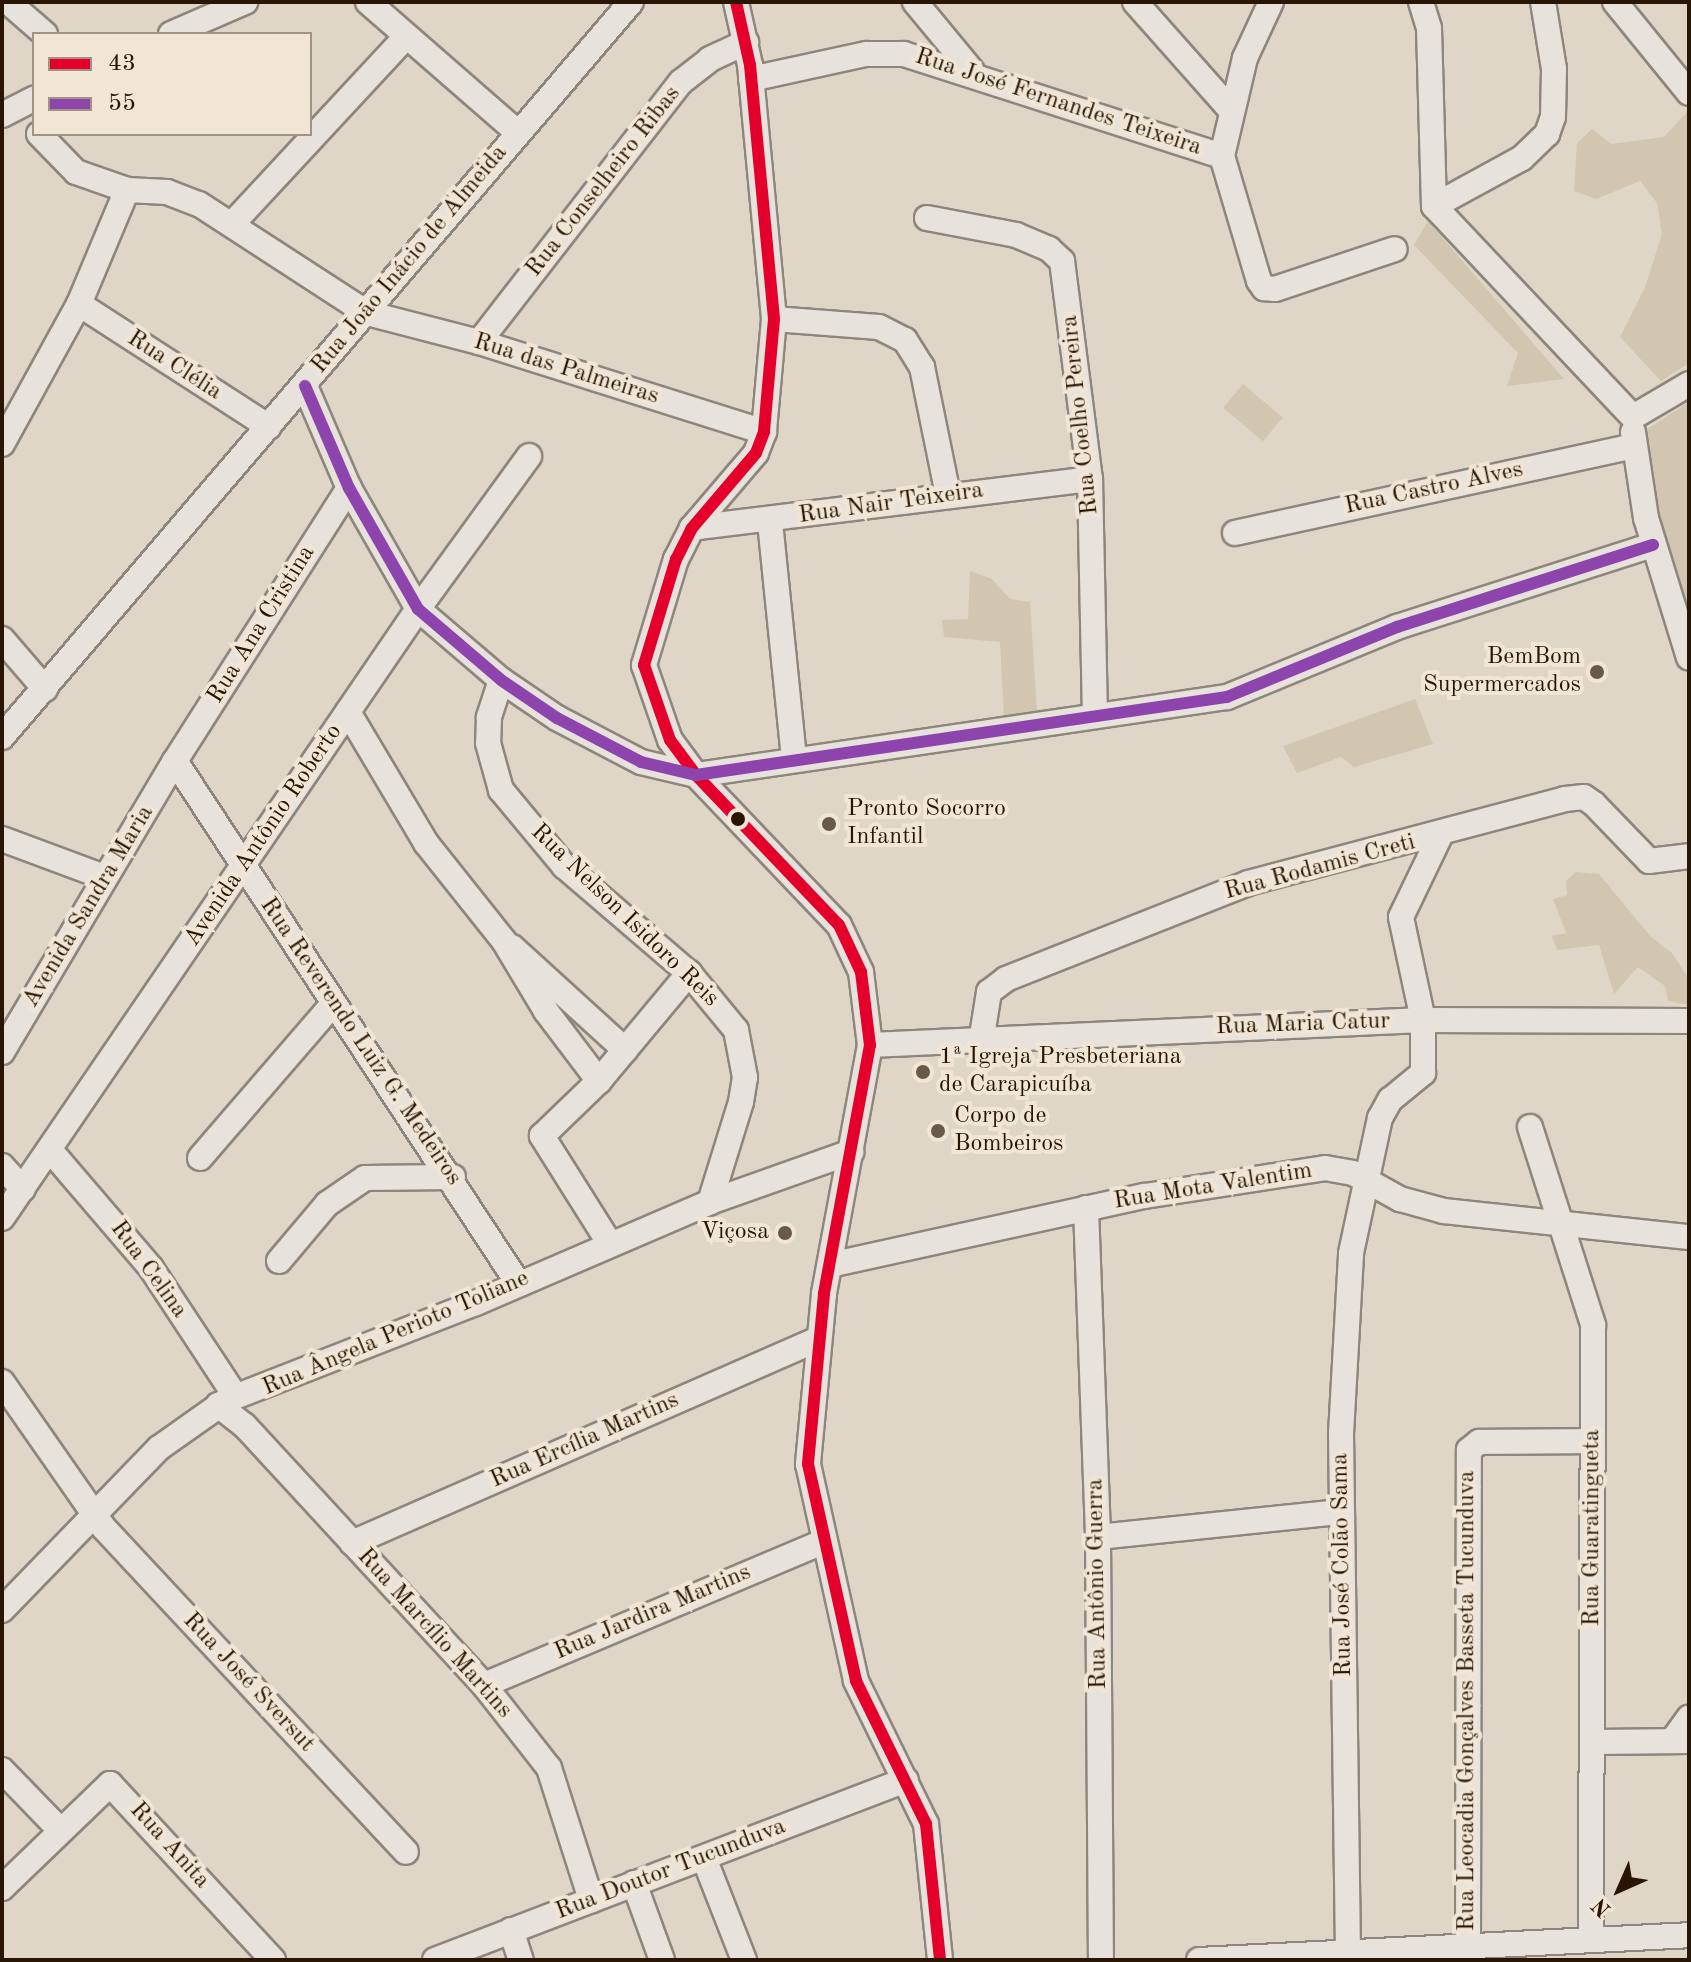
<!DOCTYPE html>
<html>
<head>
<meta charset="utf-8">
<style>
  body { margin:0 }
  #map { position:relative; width:1691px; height:1962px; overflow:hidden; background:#dfd6c8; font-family:"Old Standard TT",serif }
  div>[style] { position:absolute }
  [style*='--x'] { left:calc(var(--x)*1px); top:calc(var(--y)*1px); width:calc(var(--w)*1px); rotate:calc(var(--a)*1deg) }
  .green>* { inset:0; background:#d2c6b1; transform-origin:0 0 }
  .roads { filter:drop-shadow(2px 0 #8e867c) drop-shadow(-2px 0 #8e867c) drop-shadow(0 2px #8e867c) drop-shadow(0 -2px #8e867c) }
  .minor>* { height:24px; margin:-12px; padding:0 12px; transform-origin:12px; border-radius:12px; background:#e7e2db }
  .bus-1>* { height:12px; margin:-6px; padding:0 6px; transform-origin:6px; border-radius:6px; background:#e4002b }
  .bus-2>* { height:12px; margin:-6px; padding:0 6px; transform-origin:6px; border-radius:6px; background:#8e44ad }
  .dots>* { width:22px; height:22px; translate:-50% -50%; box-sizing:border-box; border:4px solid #f1e6d5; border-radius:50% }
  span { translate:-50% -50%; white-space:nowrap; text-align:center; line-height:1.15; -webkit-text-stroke:8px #f1e6d5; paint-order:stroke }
  .street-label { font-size:24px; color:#281503 }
  .poi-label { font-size:24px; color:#281503 }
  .right { translate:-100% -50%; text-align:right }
  .left { translate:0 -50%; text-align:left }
  .frame { position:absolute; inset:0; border:4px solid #281503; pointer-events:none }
  .legend { position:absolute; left:32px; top:32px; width:280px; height:104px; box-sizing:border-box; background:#f1e6d5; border:2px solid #a19281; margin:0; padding:10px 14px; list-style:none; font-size:24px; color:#281503 }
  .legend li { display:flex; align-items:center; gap:16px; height:40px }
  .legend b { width:40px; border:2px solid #a19281 }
  .north { position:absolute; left:1579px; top:1850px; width:80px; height:80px; -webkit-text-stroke:6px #f1e6d5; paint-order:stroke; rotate:225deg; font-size:22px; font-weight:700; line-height:32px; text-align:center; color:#281503 }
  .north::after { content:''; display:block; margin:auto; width:28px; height:36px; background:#281503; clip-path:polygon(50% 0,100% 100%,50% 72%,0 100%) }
</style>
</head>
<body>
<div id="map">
  <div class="green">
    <i style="clip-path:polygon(1689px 110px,1689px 363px,1661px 381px,1620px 337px,1645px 287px,1662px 234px,1657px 203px,1640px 181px,1596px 199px,1574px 191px,1577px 143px,1592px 129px,1611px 144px,1664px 137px)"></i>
    <i style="clip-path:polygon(1428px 221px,1564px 379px,1507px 386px,1518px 353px,1414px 245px)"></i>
    <i style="left:1243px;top:384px;width:52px;height:31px;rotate:40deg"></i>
    <i style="clip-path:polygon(1689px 402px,1689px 625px,1676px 589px,1641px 433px)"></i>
    <i style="clip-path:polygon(970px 571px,992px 579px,1010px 599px,1030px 602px,1037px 713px,1004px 718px,1000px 642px,944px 637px,942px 620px,968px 619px)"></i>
    <i style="clip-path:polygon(1415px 699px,1433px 744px,1354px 767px,1341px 757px,1297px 773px,1283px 746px)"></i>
    <i style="clip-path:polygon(1576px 872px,1599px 874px,1651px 937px,1672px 953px,1687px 976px,1689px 1005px,1668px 1001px,1665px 986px,1638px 967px,1614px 994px,1599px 945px,1557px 950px,1552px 936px,1566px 933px,1553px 899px,1567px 895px,1566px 881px)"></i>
  </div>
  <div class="roads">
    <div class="minor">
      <i style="--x:8;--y:2;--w:49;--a:40.9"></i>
      <i style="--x:368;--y:2;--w:198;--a:41.1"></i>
      <i style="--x:736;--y:2;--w:65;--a:77.5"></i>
      <i style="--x:750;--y:65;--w:255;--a:84.6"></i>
      <i style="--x:774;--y:319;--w:113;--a:95.1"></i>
      <i style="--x:764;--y:432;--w:22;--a:111"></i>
      <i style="--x:756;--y:453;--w:99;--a:130.5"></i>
      <i style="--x:692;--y:528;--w:35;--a:117"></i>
      <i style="--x:676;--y:559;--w:111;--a:106.8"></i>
      <i style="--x:644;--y:665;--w:79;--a:70.9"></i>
      <i style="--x:670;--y:740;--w:44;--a:53.4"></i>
      <i style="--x:696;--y:775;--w:207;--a:46.4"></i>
      <i style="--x:839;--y:925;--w:52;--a:64.9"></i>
      <i style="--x:861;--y:972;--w:74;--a:83"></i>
      <i style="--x:870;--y:1045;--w:253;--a:100.5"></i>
      <i style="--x:824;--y:1294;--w:171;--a:95.4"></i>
      <i style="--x:808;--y:1464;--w:222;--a:77.5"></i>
      <i style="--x:856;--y:1681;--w:159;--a:63.9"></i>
      <i style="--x:926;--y:1824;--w:137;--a:84.1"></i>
      <i style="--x:915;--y:2;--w:89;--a:50.4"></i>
      <i style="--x:1135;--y:2;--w:144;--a:48.4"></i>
      <i style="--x:1271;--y:2;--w:62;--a:114.9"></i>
      <i style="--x:1245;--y:58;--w:101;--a:103.2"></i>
      <i style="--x:1222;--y:156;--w:130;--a:73.5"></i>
      <i style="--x:1259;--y:281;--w:9;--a:54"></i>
      <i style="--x:1264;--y:288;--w:11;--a:5"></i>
      <i style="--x:1275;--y:289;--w:126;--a:-18.4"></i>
      <i style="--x:1421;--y:2;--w:27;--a:73"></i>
      <i style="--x:1429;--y:28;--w:178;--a:88.4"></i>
      <i style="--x:1434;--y:206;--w:290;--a:46.7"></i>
      <i style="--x:1615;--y:2;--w:117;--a:50.9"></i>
      <i style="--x:171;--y:34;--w:81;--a:-23.4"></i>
      <i style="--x:751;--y:79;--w:118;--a:-12.3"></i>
      <i style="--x:866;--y:54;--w:38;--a:0"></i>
      <i style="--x:904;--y:54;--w:334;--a:17.8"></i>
      <i style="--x:2;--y:115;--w:36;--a:-27"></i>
      <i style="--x:39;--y:134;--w:53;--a:45.8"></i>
      <i style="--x:76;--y:172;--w:54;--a:19.4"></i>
      <i style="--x:127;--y:190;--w:40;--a:2.9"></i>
      <i style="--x:167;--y:192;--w:34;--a:21"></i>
      <i style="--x:199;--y:204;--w:200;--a:33"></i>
      <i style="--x:367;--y:313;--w:116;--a:14.5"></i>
      <i style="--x:479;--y:342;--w:299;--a:17.5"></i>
      <i style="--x:1434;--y:206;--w:100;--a:-28.6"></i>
      <i style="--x:1522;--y:158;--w:35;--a:-44"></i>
      <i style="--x:1547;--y:134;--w:18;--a:-71"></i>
      <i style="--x:1553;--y:117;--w:48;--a:-88.8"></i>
      <i style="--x:1554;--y:69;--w:68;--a:-99.3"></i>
      <i style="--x:927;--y:218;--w:91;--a:10.8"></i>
      <i style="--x:1016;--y:235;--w:36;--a:23"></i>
      <i style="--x:1049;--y:249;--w:18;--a:43"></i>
      <i style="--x:1062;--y:261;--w:220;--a:82.7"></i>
      <i style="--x:1090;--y:479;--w:236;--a:88.8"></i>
      <i style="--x:233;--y:223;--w:254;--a:-47.1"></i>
      <i style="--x:79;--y:304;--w:226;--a:32.9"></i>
      <i style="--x:774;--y:319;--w:105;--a:4.4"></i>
      <i style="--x:879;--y:327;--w:29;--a:27"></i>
      <i style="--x:905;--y:340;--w:32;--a:58"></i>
      <i style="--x:922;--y:367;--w:131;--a:78.5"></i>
      <i style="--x:479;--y:342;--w:329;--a:-52.2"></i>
      <i style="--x:681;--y:82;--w:37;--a:-38"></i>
      <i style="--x:710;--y:59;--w:40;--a:-25"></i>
      <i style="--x:305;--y:386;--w:111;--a:66.7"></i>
      <i style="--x:349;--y:488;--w:139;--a:60.3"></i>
      <i style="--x:418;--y:609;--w:109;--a:40.5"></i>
      <i style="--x:501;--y:680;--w:68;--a:34.2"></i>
      <i style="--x:557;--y:718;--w:95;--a:27.6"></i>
      <i style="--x:641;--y:762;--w:57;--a:13.3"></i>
      <i style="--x:696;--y:775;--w:537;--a:-8.36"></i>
      <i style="--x:1227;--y:697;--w:184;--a:-22.4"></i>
      <i style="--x:1397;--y:627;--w:269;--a:-17.8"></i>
      <i style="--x:1633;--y:417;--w:65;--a:-30.5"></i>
      <i style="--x:1633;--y:432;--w:87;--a:81.4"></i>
      <i style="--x:1646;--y:518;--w:146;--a:72.9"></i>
      <i style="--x:2;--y:444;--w:160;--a:-61.2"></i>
      <i style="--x:79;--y:304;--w:124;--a:-67.2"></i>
      <i style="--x:770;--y:522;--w:239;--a:84.2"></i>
      <i style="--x:692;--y:528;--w:401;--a:-7"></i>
      <i style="--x:1235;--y:533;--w:408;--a:-12.3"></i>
      <i style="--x:2;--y:639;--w:66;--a:49.3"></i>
      <i style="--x:501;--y:680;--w:40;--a:108"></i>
      <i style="--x:489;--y:718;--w:25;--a:92"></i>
      <i style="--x:488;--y:743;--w:49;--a:74.5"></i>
      <i style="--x:501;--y:790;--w:99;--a:50.3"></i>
      <i style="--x:564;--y:866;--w:165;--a:40.6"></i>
      <i style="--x:689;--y:973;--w:74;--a:50.5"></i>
      <i style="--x:736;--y:1030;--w:48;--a:79.2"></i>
      <i style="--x:745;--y:1077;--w:25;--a:99"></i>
      <i style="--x:741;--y:1102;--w:105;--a:107.2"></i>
      <i style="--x:348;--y:712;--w:152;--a:59.2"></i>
      <i style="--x:426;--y:843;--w:125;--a:51.5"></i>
      <i style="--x:504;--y:941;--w:82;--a:59"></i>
      <i style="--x:546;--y:1011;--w:88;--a:52.9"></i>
      <i style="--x:2;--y:737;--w:967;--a:-49.44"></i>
      <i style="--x:175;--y:761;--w:625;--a:56.69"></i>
      <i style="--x:2;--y:839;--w:109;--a:20.4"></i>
      <i style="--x:512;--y:947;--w:153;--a:42.3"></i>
      <i style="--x:981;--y:1042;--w:51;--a:-80.9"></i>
      <i style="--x:989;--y:992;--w:21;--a:-37"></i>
      <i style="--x:1006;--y:979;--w:260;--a:-21.6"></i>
      <i style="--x:1248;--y:883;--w:328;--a:-14.8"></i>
      <i style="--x:1565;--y:799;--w:19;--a:-6"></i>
      <i style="--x:1584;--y:797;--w:12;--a:35"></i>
      <i style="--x:1594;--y:804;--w:79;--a:46"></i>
      <i style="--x:1649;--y:861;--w:40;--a:-7.1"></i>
      <i style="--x:870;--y:1045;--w:554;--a:-2.59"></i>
      <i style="--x:1423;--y:1020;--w:266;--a:0.2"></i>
      <i style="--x:2;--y:1052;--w:339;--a:-59.3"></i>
      <i style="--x:175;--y:761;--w:324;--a:-57.5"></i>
      <i style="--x:1530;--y:1127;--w:208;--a:72.3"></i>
      <i style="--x:1593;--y:1325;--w:613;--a:90.19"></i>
      <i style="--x:50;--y:1150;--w:155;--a:49.4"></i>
      <i style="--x:151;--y:1268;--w:154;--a:56.6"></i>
      <i style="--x:200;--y:1158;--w:202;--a:-49.2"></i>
      <i style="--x:2;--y:1166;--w:31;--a:48"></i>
      <i style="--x:1086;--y:1208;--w:329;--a:87.9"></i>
      <i style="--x:1098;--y:1537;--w:423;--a:89.6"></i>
      <i style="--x:2;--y:1218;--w:738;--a:-55.66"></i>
      <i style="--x:418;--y:609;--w:189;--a:-54"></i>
      <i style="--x:610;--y:1244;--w:128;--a:-122.2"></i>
      <i style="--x:542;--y:1136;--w:79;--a:-44"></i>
      <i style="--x:599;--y:1081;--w:141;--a:-50.2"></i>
      <i style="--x:279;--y:1261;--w:75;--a:-49.9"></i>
      <i style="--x:327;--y:1204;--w:46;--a:-34.4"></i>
      <i style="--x:365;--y:1178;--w:88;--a:-0.7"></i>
      <i style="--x:830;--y:1265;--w:322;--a:-12.4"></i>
      <i style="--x:1145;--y:1196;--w:182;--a:-8.8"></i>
      <i style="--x:1325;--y:1168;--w:28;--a:10"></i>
      <i style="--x:1353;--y:1173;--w:54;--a:29"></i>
      <i style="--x:1400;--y:1199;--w:46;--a:15.3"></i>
      <i style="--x:1444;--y:1211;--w:246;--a:6.1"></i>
      <i style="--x:2;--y:1382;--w:177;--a:55.1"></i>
      <i style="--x:103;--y:1527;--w:444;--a:47"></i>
      <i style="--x:218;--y:1405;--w:33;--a:38"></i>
      <i style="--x:244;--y:1425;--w:354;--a:47.3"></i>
      <i style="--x:484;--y:1685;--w:105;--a:51.9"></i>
      <i style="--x:549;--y:1768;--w:139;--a:72.3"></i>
      <i style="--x:1098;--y:1537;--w:244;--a:-5.9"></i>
      <i style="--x:352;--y:1543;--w:509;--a:-23.64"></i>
      <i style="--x:2;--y:1610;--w:226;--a:-45.9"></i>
      <i style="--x:159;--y:1448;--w:83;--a:-35.2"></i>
      <i style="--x:227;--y:1400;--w:267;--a:-21.3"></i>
      <i style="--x:476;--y:1303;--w:255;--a:-23.3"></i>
      <i style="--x:710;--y:1202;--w:150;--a:-19.5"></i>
      <i style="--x:484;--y:1685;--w:367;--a:-22.9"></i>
      <i style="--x:1672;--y:1741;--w:29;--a:-54"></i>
      <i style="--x:1594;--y:1742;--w:95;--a:-0.6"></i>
      <i style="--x:2;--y:1770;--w:83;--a:46"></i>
      <i style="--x:704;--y:1858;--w:110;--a:68.6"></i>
      <i style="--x:634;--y:1883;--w:82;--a:70"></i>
      <i style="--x:2;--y:1888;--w:150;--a:-43.9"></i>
      <i style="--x:110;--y:1784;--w:240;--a:47.2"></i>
      <i style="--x:511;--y:1930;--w:32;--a:72"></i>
      <i style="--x:1468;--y:1947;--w:497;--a:-89.9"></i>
      <i style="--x:1469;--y:1450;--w:13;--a:-39"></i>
      <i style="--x:1479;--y:1442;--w:113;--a:-0.5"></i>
      <i style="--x:1348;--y:1954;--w:520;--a:-90.77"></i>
      <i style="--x:1341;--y:1434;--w:181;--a:-86.8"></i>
      <i style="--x:1351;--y:1253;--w:138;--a:-77.9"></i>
      <i style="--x:1380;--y:1118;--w:21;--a:-61"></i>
      <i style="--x:1390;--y:1100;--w:43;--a:-39.3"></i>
      <i style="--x:1423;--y:1073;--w:53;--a:-90"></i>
      <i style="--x:1423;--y:1020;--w:105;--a:-102.1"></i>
      <i style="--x:1401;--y:917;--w:90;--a:-64.3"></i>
      <i style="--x:435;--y:1960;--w:504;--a:-20.92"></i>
      <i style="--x:1199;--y:1960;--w:491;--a:-2.9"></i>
    </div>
  </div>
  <div class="bus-1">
    <i style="--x:736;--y:2;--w:65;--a:77.5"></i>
    <i style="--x:750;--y:65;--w:255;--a:84.6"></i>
    <i style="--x:774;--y:319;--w:113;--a:95.1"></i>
    <i style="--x:764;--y:432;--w:22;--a:111"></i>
    <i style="--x:756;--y:453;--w:99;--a:130.5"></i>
    <i style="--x:692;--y:528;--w:35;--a:117"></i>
    <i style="--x:676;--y:559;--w:111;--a:106.8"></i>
    <i style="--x:644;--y:665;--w:79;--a:70.9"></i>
    <i style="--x:670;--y:740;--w:44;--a:53.4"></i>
    <i style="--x:696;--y:775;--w:207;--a:46.4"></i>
    <i style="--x:839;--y:925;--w:52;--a:64.9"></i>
    <i style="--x:861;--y:972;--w:74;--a:83"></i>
    <i style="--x:870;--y:1045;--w:253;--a:100.5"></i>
    <i style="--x:824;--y:1294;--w:171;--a:95.4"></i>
    <i style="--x:808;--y:1464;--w:222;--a:77.5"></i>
    <i style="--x:856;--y:1681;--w:159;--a:63.9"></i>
    <i style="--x:926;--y:1824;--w:137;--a:84.1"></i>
  </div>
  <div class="bus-2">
    <i style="--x:305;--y:386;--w:111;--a:66.7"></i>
    <i style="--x:349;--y:488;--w:139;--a:60.3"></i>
    <i style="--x:418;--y:609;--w:109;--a:40.5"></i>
    <i style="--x:501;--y:680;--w:68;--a:34.2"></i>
    <i style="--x:557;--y:718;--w:95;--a:27.6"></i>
    <i style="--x:641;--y:762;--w:57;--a:13.3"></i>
    <i style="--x:696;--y:775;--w:537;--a:-8.36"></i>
    <i style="--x:1227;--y:697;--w:184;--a:-22.4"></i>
    <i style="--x:1397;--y:627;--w:269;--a:-17.8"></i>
  </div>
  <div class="dots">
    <i style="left:1597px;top:672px;background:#685948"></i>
    <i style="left:738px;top:819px;background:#281503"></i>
    <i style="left:829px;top:824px;background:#685948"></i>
    <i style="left:923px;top:1072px;background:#685948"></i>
    <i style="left:938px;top:1131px;background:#685948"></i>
    <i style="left:785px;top:1233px;background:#685948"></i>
  </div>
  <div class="street-label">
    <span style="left:1058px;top:103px;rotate:18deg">Rua José Fernandes Teixeira</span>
    <span style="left:604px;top:182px;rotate:-52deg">Rua Conselheiro Ribas</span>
    <span style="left:410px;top:260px;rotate:-50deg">Rua João Inácio de Almeida</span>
    <span style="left:174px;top:366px;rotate:33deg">Rua Clélia</span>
    <span style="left:566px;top:370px;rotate:17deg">Rua das Palmeiras</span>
    <span style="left:1081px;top:415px;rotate:-96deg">Rua Coelho Pereira</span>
    <span style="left:1434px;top:489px;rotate:-12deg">Rua Castro Alves</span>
    <span style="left:891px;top:504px;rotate:-8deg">Rua Nair Teixeira</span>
    <span style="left:262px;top:625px;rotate:-58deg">Rua Ana Cristina</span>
    <span style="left:264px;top:836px;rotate:-56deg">Avenida Antônio Roberto</span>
    <span style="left:1320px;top:868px;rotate:-15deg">Rua Rodamis Creti</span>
    <span style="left:89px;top:907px;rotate:-59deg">Avenida Sandra Maria</span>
    <span style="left:624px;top:916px;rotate:44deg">Rua Nelson Isidoro Reis</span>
    <span style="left:1303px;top:1025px;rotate:-2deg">Rua Maria Catur</span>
    <span style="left:360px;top:1042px;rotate:56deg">Rua Reverendo Luiz G. Medeiros</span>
    <span style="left:1213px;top:1187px;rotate:-9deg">Rua Mota Valentim</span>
    <span style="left:148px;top:1270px;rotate:54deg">Rua Celina</span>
    <span style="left:396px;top:1334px;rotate:-23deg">Rua Ângela Perioto Toliane</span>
    <span style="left:585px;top:1441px;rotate:-24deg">Rua Ercília Martins</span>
    <span style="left:1593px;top:1528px;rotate:-90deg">Rua Guaratingueta</span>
    <span style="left:1343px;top:1565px;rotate:-91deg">Rua José Colão Sama</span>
    <span style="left:1098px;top:1584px;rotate:-91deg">Rua Antônio Guerra</span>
    <span style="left:653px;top:1613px;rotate:-23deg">Rua Jardira Martins</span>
    <span style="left:434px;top:1634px;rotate:48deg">Rua Marcílio Martins</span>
    <span style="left:248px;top:1683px;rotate:47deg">Rua José Sversut</span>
    <span style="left:1468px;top:1701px;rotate:-90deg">Rua Leocadia Gonçalves Basseta Tucunduva</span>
    <span style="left:169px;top:1846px;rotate:48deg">Rua Anita</span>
    <span style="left:671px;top:1870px;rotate:-21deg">Rua Doutor Tucunduva</span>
  </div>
  <div class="poi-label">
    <span class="right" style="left:1581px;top:672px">BemBom<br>Supermercados</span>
    <span class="left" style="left:847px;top:824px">Pronto Socorro<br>Infantil</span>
    <span class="left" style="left:939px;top:1072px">1ª Igreja Presbeteriana<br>de Carapicuíba</span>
    <span class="left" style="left:954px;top:1131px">Corpo de<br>Bombeiros</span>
    <span class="right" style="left:769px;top:1233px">Viçosa</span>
  </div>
  <div class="frame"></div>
  <ul class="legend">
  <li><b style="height:10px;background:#e4002b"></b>43</li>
  <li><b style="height:10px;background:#8e44ad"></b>55</li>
  </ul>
  <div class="north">N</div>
</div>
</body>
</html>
